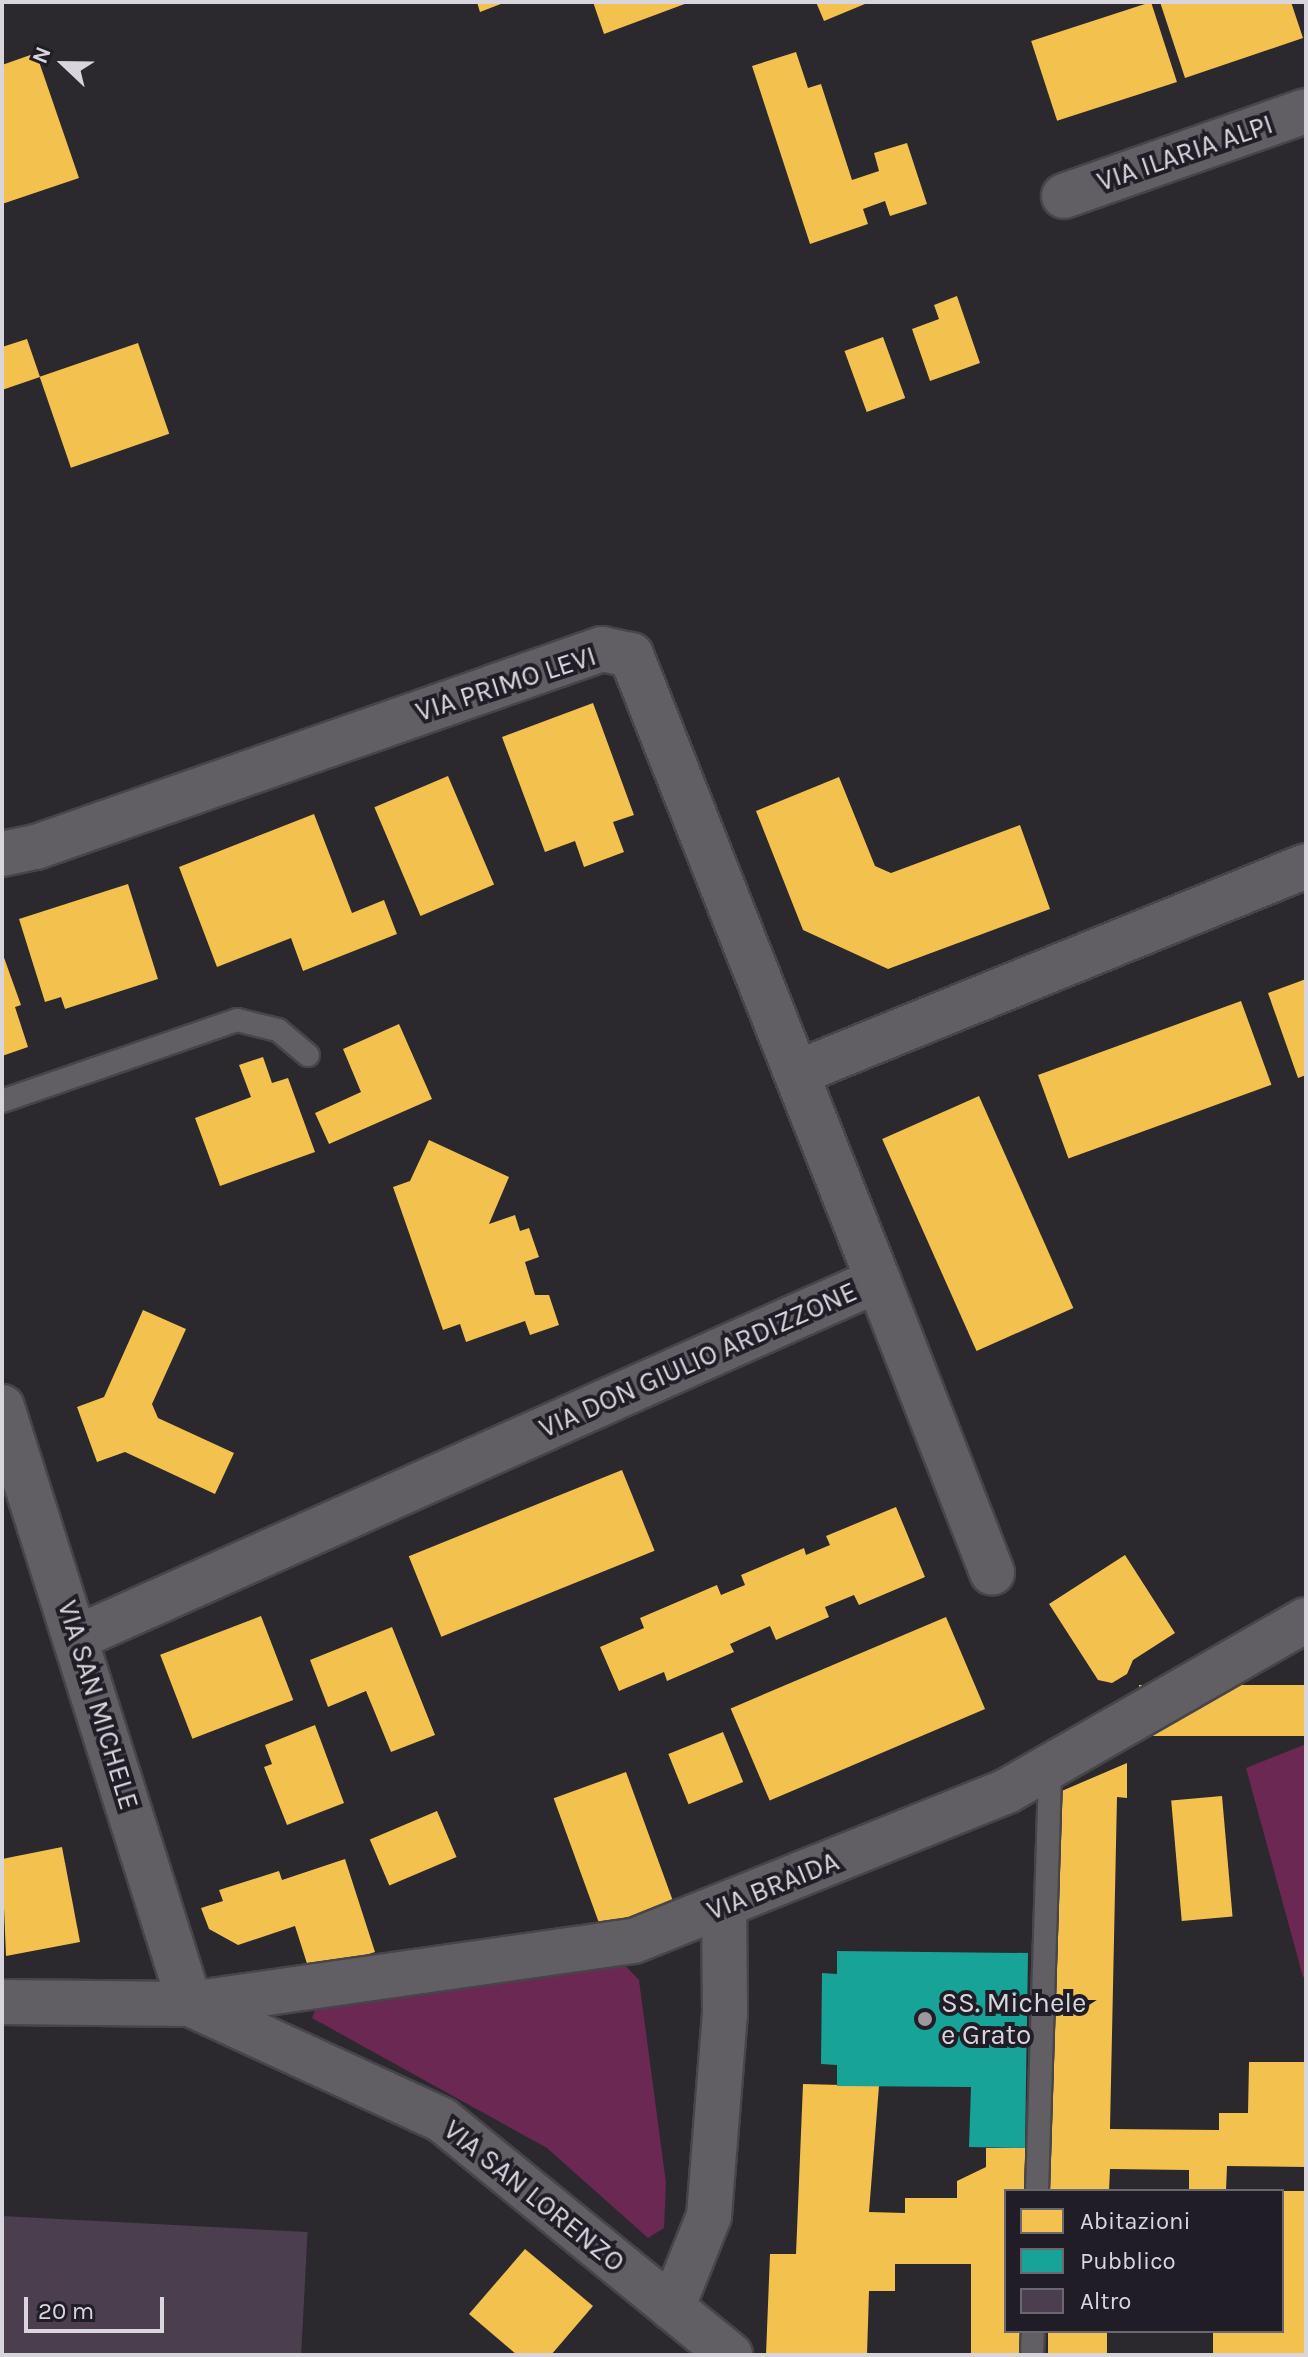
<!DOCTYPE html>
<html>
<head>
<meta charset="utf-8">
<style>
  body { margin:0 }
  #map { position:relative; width:1308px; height:2357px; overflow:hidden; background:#2b282e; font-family:Karla,sans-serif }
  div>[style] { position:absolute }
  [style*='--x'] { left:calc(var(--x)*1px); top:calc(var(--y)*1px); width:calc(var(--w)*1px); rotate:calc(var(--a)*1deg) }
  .green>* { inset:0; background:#6a2853 }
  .homes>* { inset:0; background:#f2c14e; transform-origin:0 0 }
  .public>* { inset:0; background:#17a398 }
  .building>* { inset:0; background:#4b3e4e; transform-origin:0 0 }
  .roads { filter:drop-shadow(2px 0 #474549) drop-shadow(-2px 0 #474549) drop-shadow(0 2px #474549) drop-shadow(0 -2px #474549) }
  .service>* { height:22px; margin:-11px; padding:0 11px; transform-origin:11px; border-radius:11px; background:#615f63 }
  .minor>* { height:44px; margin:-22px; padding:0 22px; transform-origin:22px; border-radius:22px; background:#615f63 }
  .dots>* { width:22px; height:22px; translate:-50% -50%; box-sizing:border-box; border:4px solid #211d26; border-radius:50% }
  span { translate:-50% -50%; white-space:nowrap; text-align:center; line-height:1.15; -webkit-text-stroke:8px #211d26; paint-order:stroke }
  .street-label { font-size:28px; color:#d8d6dc }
  .poi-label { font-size:28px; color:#d8d6dc }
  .left { translate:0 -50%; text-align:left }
  .frame { position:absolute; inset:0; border:4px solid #d8d6dc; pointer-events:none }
  .legend { position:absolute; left:1004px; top:2189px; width:280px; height:144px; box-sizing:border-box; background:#211d26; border:2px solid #6a676f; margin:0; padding:10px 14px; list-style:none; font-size:24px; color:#d8d6dc }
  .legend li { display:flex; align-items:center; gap:16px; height:40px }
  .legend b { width:40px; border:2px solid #6a676f }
  .north { position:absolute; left:24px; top:24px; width:80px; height:80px; -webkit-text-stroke:6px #211d26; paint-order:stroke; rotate:292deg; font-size:22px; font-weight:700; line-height:32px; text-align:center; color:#d8d6dc }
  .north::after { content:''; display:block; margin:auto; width:28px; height:36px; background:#d8d6dc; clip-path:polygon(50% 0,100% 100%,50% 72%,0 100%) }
  .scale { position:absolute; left:24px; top:2297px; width:140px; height:36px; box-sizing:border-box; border:4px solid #d8d6dc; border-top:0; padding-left:10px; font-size:24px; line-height:28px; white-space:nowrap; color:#d8d6dc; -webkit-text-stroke:6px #211d26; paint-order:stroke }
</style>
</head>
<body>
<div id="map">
  <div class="green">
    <i style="clip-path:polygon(1306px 1744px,1306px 1976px,1303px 1977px,1246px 1768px)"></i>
    <i style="clip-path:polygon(619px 1959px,639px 1980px,666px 2183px,664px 2228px,648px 2238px,547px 2148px,312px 2018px,322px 1995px)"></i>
  </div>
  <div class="homes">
    <i style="clip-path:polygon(477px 2px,506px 2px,480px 12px)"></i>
    <i style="clip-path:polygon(593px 2px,690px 2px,604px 34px)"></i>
    <i style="clip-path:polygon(816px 2px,864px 2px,865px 4px,824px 21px)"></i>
    <i style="left:1151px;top:2px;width:84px;height:126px;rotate:72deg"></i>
    <i style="clip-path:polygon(1160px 2px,1291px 2px,1303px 38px,1185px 78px)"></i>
    <i style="clip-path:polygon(796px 52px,808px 88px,821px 84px,852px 180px,879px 171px,874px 153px,907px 143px,927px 204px,890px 216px,885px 201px,863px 209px,868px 224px,810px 244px,752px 66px)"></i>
    <i style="clip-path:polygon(36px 53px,79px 178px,2px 204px,2px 65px)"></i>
    <i style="clip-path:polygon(957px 296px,980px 363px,930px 381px,912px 329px,939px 319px,934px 305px)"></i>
    <i style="left:883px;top:337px;width:65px;height:41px;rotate:70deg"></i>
    <i style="clip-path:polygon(27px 339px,40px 377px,2px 390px,2px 347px)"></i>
    <i style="left:138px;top:343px;width:96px;height:104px;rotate:71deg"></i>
    <i style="clip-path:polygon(593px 703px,634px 815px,613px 822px,624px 852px,584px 867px,575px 841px,545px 852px,502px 737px)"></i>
    <i style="left:448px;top:776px;width:118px;height:80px;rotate:67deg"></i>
    <i style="clip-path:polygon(839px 777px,875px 866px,891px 873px,1020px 825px,1050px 909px,888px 969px,803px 930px,756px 811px)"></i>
    <i style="clip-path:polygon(314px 814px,352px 913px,384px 900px,397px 934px,303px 971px,291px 938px,217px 967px,179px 867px)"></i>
    <i style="clip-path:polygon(128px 884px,158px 979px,65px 1009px,61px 997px,45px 1002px,19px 919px)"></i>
    <i style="clip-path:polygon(2px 952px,21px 1005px,15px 1007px,28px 1047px,2px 1056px)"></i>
    <i style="clip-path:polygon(1306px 979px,1306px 1075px,1298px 1078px,1268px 993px)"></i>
    <i style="left:1241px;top:1001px;width:89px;height:216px;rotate:70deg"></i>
    <i style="clip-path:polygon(399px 1024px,432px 1099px,329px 1144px,315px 1113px,361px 1092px,343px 1049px)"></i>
    <i style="clip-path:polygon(263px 1057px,272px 1083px,288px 1078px,315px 1152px,220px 1186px,195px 1118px,251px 1097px,239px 1065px)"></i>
    <i style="left:979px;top:1096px;width:232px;height:106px;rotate:66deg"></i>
    <i style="clip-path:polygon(429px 1140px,509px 1177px,489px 1224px,515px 1215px,520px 1231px,529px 1228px,539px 1257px,525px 1262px,535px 1295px,549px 1295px,559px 1325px,530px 1335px,525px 1321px,466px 1342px,460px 1324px,443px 1330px,393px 1187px,410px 1181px)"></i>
    <i style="clip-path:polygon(143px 1310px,186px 1329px,152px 1404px,158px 1418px,234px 1453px,215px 1494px,125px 1452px,97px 1462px,77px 1407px,104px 1397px)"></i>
    <i style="left:622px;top:1470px;width:87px;height:230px;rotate:68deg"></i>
    <i style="clip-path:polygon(896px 1507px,925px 1577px,859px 1605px,854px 1595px,825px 1607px,829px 1617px,776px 1640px,770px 1626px,730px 1644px,734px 1652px,667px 1681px,664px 1672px,619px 1691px,600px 1647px,644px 1628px,640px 1618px,717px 1585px,721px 1595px,745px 1585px,741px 1575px,804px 1548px,806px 1555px,830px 1545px,826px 1536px)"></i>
    <i style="clip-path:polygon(1125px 1555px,1175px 1633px,1133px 1660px,1127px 1674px,1112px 1683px,1098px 1680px,1049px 1604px)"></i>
    <i style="left:261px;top:1616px;width:90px;height:108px;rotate:69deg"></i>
    <i style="left:946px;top:1617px;width:100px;height:234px;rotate:67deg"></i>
    <i style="clip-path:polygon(392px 1627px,435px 1735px,391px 1752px,366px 1691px,328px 1707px,310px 1660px)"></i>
    <i style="left:1306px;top:1685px;width:51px;height:167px;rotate:90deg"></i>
    <i style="clip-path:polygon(315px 1725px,344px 1803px,287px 1825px,264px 1767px,272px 1764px,265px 1745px)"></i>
    <i style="left:723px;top:1732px;width:54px;height:59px;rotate:68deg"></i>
    <i style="clip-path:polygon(1127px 1763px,1127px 1798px,1117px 1797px,1110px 2129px,1219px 2130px,1219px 2113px,1248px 2113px,1249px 2062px,1306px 2062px,1306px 2167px,1227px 2166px,1226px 2191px,1189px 2191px,1189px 2170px,1110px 2169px,1109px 2191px,1050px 2191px,1057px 1793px)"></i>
    <i style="left:626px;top:1772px;width:140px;height:77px;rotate:70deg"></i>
    <i style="left:1222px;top:1796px;width:121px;height:51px;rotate:85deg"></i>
    <i style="left:437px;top:1811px;width:50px;height:73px;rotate:67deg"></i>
    <i style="clip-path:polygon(62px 1847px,80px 1942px,6px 1956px,2px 1859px)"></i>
    <i style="clip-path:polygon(345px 1859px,375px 1952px,310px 1973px,295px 1926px,238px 1945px,209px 1929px,201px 1908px,223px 1901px,219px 1890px,279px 1871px,282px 1880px)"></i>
    <i style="clip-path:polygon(803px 2084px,879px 2086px,869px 2212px,905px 2213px,905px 2198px,957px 2198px,957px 2181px,986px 2167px,986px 2148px,1025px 2148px,1025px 2191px,1006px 2191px,1006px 2331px,1025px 2331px,1025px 2355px,971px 2355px,971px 2264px,895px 2264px,895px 2291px,869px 2291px,867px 2355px,766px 2355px,770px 2254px,796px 2254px)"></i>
    <i style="clip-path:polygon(1282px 2191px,1306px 2191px,1306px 2355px,1213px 2355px,1213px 2331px,1282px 2331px)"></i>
    <i style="clip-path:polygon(525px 2249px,593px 2306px,551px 2355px,517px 2355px,469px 2314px)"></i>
    <i style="left:1048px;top:2331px;width:59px;height:24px"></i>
  </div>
  <div class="public">
    <i style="clip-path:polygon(837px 1951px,1028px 1953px,1025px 2148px,969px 2147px,971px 2087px,837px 2086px,837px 2065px,821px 2064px,822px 1973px,837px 1974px)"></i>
  </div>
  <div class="building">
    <i style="left:2px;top:2216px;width:306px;height:138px;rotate:3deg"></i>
  </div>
  <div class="roads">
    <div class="service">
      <i style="--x:2;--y:1101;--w:249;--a:-19"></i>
      <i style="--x:237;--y:1020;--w:42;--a:13.7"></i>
      <i style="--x:278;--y:1030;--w:39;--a:40"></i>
      <i style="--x:1037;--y:2191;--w:422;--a:-88.2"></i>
      <i style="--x:1032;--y:2355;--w:24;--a:-88"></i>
    </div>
    <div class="minor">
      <i style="--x:1064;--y:196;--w:256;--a:-19.4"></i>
      <i style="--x:2;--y:854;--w:35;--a:-12"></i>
      <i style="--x:36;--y:847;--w:600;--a:-19.28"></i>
      <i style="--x:602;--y:649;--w:30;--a:12"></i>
      <i style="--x:631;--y:655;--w:672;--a:68.44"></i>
      <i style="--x:878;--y:1280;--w:876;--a:155.95"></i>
      <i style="--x:799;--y:1072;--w:547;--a:-22.11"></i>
      <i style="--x:878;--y:1280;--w:314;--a:68.7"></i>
      <i style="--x:2;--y:1407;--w:626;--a:72.52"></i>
      <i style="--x:2;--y:2002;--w:188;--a:0.6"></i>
      <i style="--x:190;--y:2004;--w:448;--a:-8.1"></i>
      <i style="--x:634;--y:1941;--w:402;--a:-21.9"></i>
      <i style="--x:1007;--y:1791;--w:344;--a:-29.8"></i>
      <i style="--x:190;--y:2004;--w:277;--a:24.7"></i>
      <i style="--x:442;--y:2120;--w:372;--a:39.2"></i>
      <i style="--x:672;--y:2308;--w:99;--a:-68.1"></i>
      <i style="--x:709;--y:2216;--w:203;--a:-85.5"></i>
      <i style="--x:725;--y:2014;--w:109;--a:-90.5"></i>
    </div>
  </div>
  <div class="dots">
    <i style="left:925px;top:2019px;background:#9b999f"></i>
  </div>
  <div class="street-label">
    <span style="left:1185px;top:153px;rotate:-19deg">VIA ILARIA ALPI</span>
    <span style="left:506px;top:684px;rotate:-18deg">VIA PRIMO LEVI</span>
    <span style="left:698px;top:1360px;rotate:-24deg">VIA DON GIULIO ARDIZZONE</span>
    <span style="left:98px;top:1705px;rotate:73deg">VIA SAN MICHELE</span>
    <span style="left:773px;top:1886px;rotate:-22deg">VIA BRAIDA</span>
    <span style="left:534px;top:2196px;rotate:39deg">VIA SAN LORENZO</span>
  </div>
  <div class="poi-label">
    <span class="left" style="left:941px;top:2019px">SS. Michele<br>e Grato</span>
  </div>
  <div class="frame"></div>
  <ul class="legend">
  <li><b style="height:22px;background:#f2c14e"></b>Abitazioni</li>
  <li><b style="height:22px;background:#17a398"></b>Pubblico</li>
  <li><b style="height:22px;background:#4b3e4e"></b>Altro</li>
  </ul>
  <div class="north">N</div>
  <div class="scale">20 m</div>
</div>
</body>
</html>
